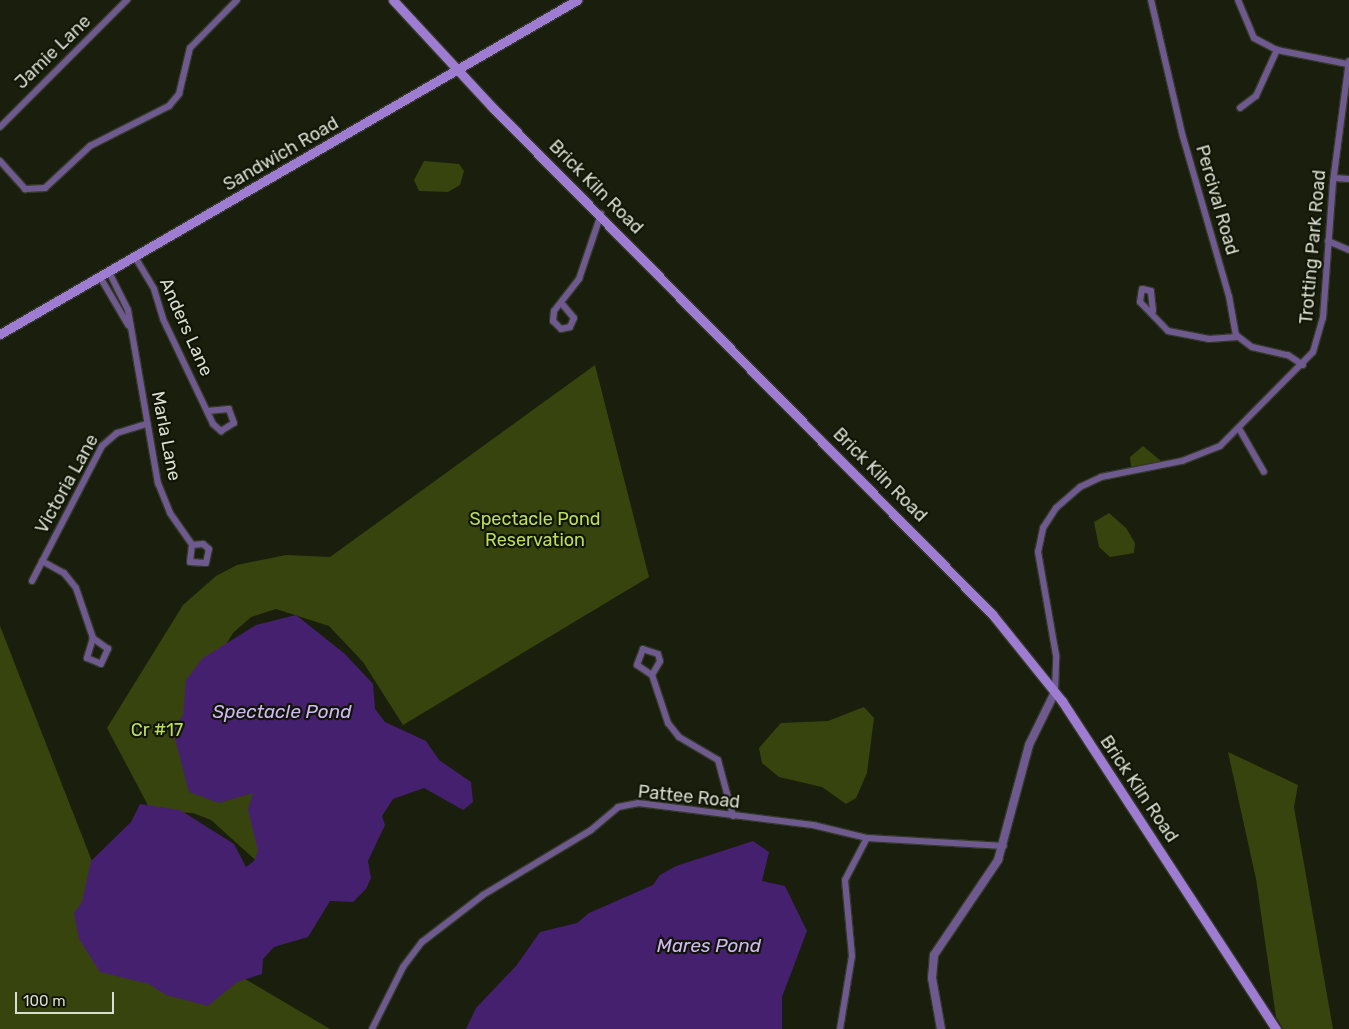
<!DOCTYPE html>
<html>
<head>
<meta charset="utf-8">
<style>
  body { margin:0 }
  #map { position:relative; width:1349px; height:1029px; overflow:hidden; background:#191e0d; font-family:Rubik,sans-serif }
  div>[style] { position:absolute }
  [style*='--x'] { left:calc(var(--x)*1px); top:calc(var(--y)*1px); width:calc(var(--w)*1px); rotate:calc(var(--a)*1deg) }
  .green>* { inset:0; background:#38440d }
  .water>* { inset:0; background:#45206e }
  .roads { filter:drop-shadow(1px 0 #343929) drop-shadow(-1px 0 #343929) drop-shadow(0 1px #343929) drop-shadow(0 -1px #343929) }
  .minor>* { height:6px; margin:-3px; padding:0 3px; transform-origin:3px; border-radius:3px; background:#6e5a8f }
  .tertiary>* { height:8px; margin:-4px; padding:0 4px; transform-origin:4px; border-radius:4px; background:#6e5a8f }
  .secondary>* { height:9px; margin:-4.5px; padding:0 4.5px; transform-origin:4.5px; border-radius:4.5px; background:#9e7cd2 }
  span { translate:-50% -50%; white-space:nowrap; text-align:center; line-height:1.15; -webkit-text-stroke:4.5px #101505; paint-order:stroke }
  .street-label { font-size:18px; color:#d9ddd2 }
  .park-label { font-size:18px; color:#bdde5d }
  .water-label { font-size:19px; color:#cfb7f9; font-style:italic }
  .scale { position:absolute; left:15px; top:992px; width:99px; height:22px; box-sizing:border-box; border:2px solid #d9ddd2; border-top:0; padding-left:6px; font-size:15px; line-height:18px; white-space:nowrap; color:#d9ddd2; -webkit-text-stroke:4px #101505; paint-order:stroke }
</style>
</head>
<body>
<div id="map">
  <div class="green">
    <i style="clip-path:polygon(424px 161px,459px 164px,464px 171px,460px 185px,448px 192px,419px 191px,414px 180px)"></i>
    <i style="clip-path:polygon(595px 365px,649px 577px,403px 725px,363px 662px,329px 626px,276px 609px,251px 617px,233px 633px,212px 668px,263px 785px,260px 864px,211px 820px,193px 813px,151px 811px,107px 728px,183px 605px,216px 576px,237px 565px,286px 555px,330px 557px)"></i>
    <i style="clip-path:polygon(1143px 446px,1161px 461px,1131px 467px,1130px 457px)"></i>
    <i style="clip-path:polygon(1109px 513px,1126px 528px,1135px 543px,1134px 553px,1110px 557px,1099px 547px,1094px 522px)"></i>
    <i style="clip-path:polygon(0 626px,106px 897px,330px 1029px,0 1029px)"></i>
    <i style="clip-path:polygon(864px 707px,874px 718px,867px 773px,856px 798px,846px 804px,822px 787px,779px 777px,762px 763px,759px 748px,781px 723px,828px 721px)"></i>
    <i style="clip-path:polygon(1228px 752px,1298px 785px,1294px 807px,1333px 1029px,1283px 1029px,1276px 1017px,1256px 879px)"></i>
  </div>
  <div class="water">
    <i style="clip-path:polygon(296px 615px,345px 654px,373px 684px,375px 709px,385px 722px,426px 741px,439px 760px,471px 782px,473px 802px,463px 810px,424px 788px,393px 799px,382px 816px,385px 825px,368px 861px,371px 878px,366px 889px,353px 902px,330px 901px,308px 937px,274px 947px,263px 959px,262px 974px,237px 982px,208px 1006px,166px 995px,149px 984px,100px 972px,79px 939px,74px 913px,82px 902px,91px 861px,131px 822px,140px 804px,180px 810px,234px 844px,246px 867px,254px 861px,258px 851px,248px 810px,253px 793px,219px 803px,189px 792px,173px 731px,183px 715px,186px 680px,203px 658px,256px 625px)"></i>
    <i style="clip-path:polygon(753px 841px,769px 852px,762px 881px,785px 886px,807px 931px,782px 997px,782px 1029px,466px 1029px,476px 1008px,516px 966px,540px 932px,577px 923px,589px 913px,653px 885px,660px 875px,676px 866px)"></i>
  </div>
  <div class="roads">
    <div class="minor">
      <i style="--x:1151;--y:0;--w:141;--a:76.9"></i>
      <i style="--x:1183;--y:137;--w:166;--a:73.9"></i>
      <i style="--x:1229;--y:296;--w:40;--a:80"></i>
      <i style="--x:1236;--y:335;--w:20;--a:37"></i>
      <i style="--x:1252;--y:347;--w:37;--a:13"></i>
      <i style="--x:1288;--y:355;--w:18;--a:34"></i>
      <i style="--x:1238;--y:0;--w:41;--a:67.2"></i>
      <i style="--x:1254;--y:38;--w:26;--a:28"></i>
      <i style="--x:1277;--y:50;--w:72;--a:11.2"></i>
      <i style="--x:1240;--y:108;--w:20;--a:-37"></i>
      <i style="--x:1256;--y:96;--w:51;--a:-65.5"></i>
      <i style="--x:0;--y:127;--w:180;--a:-45"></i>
      <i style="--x:0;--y:161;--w:38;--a:48"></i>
      <i style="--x:25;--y:189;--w:20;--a:-3"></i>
      <i style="--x:45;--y:188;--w:62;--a:-43"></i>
      <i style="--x:90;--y:146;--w:89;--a:-26.9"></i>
      <i style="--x:169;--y:106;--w:16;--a:-50"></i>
      <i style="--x:179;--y:94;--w:47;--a:-76.6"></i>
      <i style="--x:190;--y:48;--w:67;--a:-45.6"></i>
      <i style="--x:1334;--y:178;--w:15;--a:4"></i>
      <i style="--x:1328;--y:241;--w:23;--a:23"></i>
      <i style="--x:135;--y:257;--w:37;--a:59"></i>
      <i style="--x:154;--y:289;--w:31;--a:73"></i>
      <i style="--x:163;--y:319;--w:116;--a:64.5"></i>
      <i style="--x:213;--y:424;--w:11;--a:41"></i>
      <i style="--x:221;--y:431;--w:15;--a:-32"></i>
      <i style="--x:234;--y:423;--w:15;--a:-110"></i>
      <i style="--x:229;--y:409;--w:22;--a:175"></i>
      <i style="--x:109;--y:272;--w:42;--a:63.4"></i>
      <i style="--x:128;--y:310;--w:176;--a:80.2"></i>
      <i style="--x:158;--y:483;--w:32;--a:68"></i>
      <i style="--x:170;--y:513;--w:39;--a:55"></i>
      <i style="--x:192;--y:545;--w:17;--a:97"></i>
      <i style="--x:190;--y:562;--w:16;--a:4"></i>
      <i style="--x:206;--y:563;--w:14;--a:-78"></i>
      <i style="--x:209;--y:549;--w:8;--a:-140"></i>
      <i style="--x:203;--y:544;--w:11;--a:175"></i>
      <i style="--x:100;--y:277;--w:56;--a:59.7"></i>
      <i style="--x:563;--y:305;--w:17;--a:50"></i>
      <i style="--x:574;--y:318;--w:10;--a:114"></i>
      <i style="--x:570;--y:327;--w:9;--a:167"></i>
      <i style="--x:561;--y:329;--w:11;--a:-135"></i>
      <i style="--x:553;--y:321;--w:10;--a:-84"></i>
      <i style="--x:554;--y:311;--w:41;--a:-52"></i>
      <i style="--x:579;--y:279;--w:69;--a:-71.3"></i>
      <i style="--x:1153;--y:311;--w:20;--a:-96"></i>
      <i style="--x:1151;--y:291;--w:9;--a:-167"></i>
      <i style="--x:1142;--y:289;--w:13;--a:99"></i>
      <i style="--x:1140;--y:302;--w:40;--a:46"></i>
      <i style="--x:1168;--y:331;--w:42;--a:11"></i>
      <i style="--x:1209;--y:339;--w:28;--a:-4"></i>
      <i style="--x:1240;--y:430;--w:48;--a:60.3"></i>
      <i style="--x:42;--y:561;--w:25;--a:29"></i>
      <i style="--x:64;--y:573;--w:19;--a:51"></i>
      <i style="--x:76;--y:588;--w:53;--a:71.2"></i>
      <i style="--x:93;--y:638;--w:21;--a:107"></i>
      <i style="--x:87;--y:658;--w:15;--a:23"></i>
      <i style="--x:101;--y:664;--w:17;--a:-65"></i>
      <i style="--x:108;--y:649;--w:19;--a:-144"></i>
      <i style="--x:32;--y:581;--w:152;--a:-62.6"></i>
      <i style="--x:102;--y:446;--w:20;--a:-41"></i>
      <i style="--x:117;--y:433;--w:30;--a:-17"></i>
      <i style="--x:652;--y:675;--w:16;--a:-60"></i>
      <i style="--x:660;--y:661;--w:7;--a:-106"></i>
      <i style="--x:658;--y:654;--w:16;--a:-162"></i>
      <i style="--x:643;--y:649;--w:17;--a:111"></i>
      <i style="--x:637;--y:665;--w:18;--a:34"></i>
      <i style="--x:652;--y:675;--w:51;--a:71.6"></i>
      <i style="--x:668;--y:723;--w:18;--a:52"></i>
      <i style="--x:679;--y:737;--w:45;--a:30.5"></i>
      <i style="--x:718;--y:760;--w:58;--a:75"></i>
      <i style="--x:1055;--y:692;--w:37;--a:-88"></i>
      <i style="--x:1056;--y:655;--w:105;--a:-99.9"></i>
      <i style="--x:1038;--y:552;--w:25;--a:-78"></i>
      <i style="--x:1043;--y:528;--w:24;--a:-57"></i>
      <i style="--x:1056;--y:508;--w:32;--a:-41"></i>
      <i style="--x:1080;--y:487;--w:23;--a:-25"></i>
      <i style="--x:1101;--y:477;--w:83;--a:-11.2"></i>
      <i style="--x:1182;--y:461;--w:41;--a:-21.5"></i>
      <i style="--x:1220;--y:446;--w:132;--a:-45.3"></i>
      <i style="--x:1313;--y:352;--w:35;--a:-74"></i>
      <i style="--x:1323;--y:318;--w:136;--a:-85.8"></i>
      <i style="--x:1333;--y:182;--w:122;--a:-82.5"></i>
      <i style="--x:372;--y:1029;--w:69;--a:-63.4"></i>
      <i style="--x:403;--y:967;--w:31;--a:-53"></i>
      <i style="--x:422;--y:942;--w:77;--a:-37.6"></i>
      <i style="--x:483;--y:895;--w:126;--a:-31"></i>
      <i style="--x:591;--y:830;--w:35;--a:-40"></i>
      <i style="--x:618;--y:807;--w:20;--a:-11"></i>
      <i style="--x:638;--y:803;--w:176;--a:7.2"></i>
      <i style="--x:813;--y:825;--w:56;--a:13.5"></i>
      <i style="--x:867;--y:838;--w:137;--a:3.3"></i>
      <i style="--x:840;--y:1029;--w:74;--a:-80.7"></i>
      <i style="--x:852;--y:956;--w:76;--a:-95.3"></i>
      <i style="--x:845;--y:880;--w:47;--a:-62.4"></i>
    </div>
    <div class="tertiary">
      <i style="--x:941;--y:1029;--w:52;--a:-100"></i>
      <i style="--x:932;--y:978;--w:23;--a:-85"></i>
      <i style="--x:934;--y:955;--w:115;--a:-56"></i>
      <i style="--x:998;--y:860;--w:119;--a:-74.9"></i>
      <i style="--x:1029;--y:745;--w:59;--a:-63.9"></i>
    </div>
    <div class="secondary">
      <i style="--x:393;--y:0;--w:147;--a:47.2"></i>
      <i style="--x:493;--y:108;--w:711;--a:45.4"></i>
      <i style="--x:992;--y:614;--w:112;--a:51.2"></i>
      <i style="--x:1062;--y:701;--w:392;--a:56.9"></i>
      <i style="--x:0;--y:334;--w:667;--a:-30.06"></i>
    </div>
  </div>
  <div class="street-label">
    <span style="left:53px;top:52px;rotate:-44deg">Jamie Lane</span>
    <span style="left:281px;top:154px;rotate:-30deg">Sandwich Road</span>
    <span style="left:596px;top:187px;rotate:45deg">Brick Kiln Road</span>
    <span style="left:1217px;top:200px;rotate:74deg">Percival Road</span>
    <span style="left:1313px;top:247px;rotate:-85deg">Trotting Park Road</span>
    <span style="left:186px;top:327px;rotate:66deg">Anders Lane</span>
    <span style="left:166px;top:436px;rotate:79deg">Marla Lane</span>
    <span style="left:880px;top:475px;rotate:45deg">Brick Kiln Road</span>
    <span style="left:67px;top:484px;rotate:-61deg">Victoria Lane</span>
    <span style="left:1139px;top:789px;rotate:56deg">Brick Kiln Road</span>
    <span style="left:689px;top:797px;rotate:6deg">Pattee Road</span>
  </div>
  <div class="park-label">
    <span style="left:535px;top:530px">Spectacle Pond<br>Reservation</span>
    <span style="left:157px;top:730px">Cr #17</span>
  </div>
  <div class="water-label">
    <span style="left:282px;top:712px">Spectacle Pond</span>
    <span style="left:709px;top:946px">Mares Pond</span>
  </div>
  <div class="scale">100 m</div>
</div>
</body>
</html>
